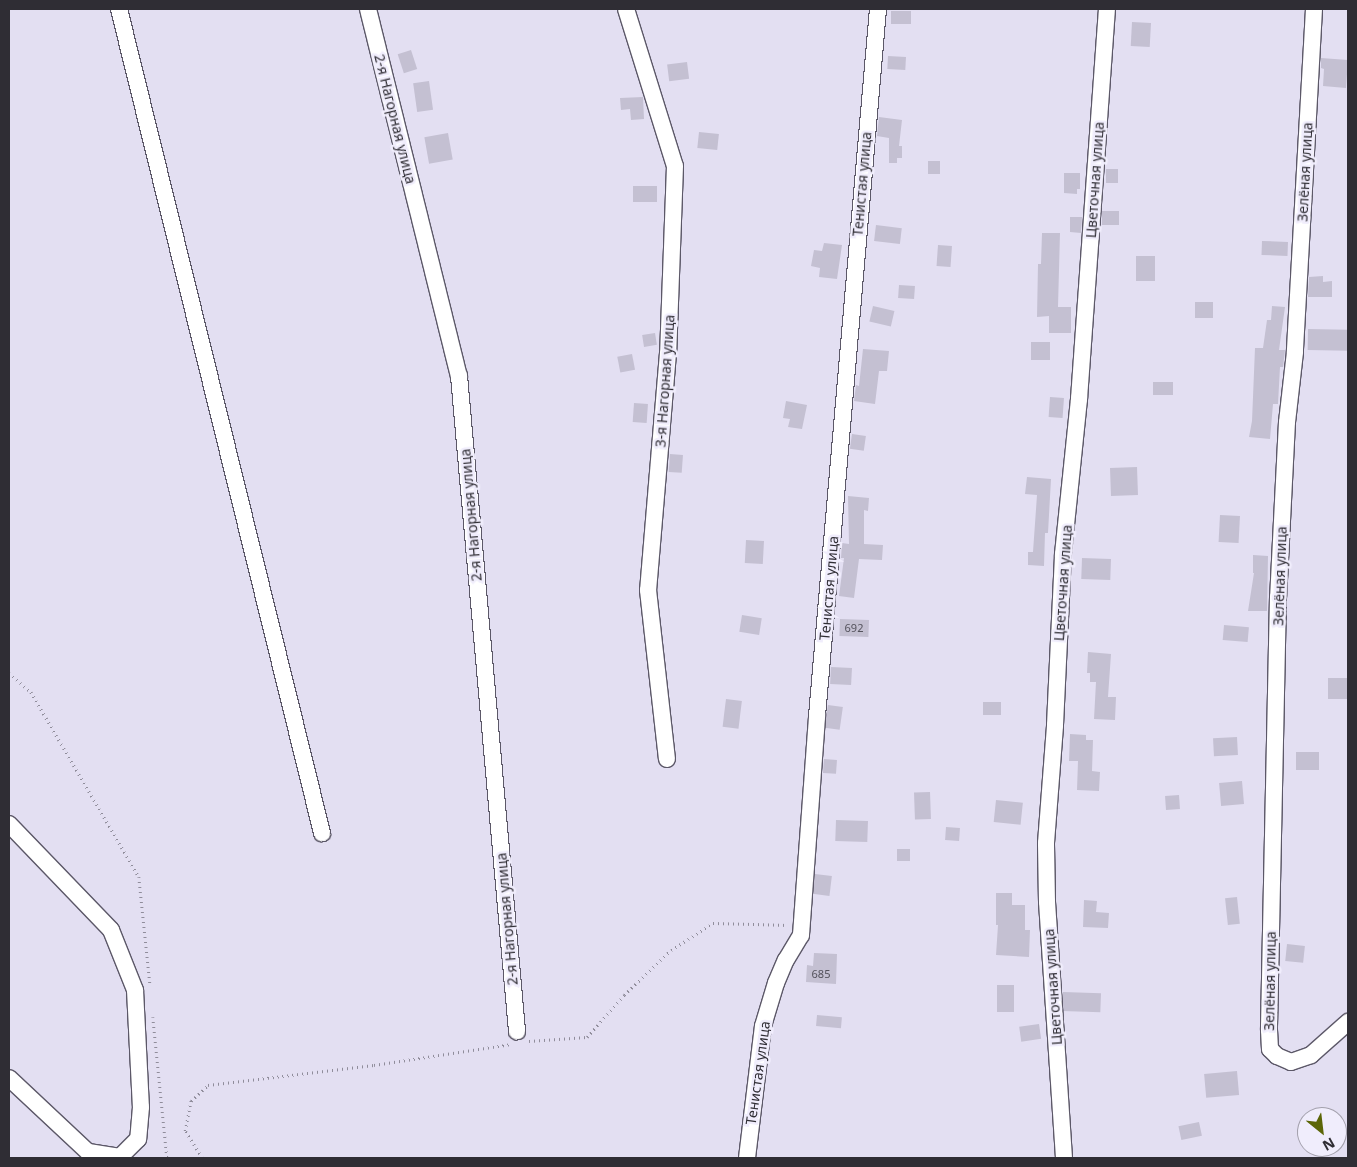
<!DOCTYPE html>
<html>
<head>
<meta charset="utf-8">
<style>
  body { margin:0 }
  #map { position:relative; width:1357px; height:1167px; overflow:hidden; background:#e3dff2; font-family:"Noto Sans",sans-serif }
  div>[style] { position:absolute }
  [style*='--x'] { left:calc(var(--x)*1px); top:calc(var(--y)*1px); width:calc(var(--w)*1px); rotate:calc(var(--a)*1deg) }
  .building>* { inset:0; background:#c4c0d2; transform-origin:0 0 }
  .path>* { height:2.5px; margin-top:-1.25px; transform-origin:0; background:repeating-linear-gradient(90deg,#908d9b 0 1px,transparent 0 5px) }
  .roads { filter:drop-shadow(1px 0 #5c5868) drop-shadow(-1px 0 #5c5868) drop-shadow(0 1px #5c5868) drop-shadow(0 -1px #5c5868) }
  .minor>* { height:16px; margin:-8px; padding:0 8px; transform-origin:8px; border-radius:8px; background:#fff }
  span { translate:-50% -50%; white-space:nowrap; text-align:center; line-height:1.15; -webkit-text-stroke:5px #f0edfc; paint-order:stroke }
  .number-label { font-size:11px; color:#54525c }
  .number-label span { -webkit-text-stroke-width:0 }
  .street-label { font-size:14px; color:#2f2d34 }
  .frame { position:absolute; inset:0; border:10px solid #2f2d34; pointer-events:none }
  .north { position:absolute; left:1297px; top:1107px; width:50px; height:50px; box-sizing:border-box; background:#f0edfc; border:1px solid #a3a0ac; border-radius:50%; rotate:151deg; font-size:14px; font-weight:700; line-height:20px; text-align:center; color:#2f2d34 }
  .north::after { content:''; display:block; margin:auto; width:18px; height:22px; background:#5c6608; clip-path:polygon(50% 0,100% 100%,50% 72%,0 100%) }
</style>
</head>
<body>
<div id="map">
  <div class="building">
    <i style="left:891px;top:11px;width:20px;height:13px"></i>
    <i style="left:1132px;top:22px;width:19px;height:24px;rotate:3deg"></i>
    <i style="left:411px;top:50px;width:20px;height:14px;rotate:72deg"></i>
    <i style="left:888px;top:56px;width:18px;height:13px;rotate:3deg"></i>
    <i style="clip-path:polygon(1321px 58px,1348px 60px,1346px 88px,1323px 86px,1324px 69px,1321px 68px)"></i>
    <i style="left:687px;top:62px;width:17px;height:20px;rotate:83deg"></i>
    <i style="left:429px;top:81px;width:29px;height:16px;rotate:82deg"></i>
    <i style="clip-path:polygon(643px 97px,644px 119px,631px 120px,630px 109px,621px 110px,620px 98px)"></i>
    <i style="clip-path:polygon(879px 117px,902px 120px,899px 146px,902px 146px,902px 158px,897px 158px,897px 163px,889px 163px,889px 138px,877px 136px)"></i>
    <i style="left:699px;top:132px;width:20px;height:16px;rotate:6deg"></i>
    <i style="left:448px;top:133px;width:27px;height:24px;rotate:80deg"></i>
    <i style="left:928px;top:161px;width:12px;height:13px"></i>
    <i style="left:1106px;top:169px;width:12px;height:14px"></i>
    <i style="clip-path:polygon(1064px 173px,1080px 173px,1080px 189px,1077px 189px,1077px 194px,1064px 193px)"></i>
    <i style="left:633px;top:186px;width:24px;height:16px"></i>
    <i style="left:1102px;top:211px;width:17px;height:14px"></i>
    <i style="clip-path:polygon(1070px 217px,1082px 217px,1081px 233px,1070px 232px)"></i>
    <i style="left:876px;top:225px;width:26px;height:16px;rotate:7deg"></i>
    <i style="clip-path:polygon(1042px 233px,1060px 233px,1058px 307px,1071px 307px,1071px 333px,1049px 333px,1049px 316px,1037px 317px,1038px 264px,1041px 264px)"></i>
    <i style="left:1262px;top:241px;width:26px;height:14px;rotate:2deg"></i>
    <i style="clip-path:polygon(824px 243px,842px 245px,837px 279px,819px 277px,820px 268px,811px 266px,814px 250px,822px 251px)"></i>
    <i style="left:938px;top:245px;width:14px;height:21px;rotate:4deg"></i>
    <i style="left:1136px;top:256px;width:19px;height:25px"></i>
    <i style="clip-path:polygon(1323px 276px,1323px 282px,1332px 281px,1332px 297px,1308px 297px,1309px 277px)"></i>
    <i style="left:899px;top:285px;width:16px;height:13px;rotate:4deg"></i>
    <i style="left:1195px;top:302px;width:18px;height:16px"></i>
    <i style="left:873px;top:306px;width:22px;height:16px;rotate:13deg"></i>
    <i style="clip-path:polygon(1272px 306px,1285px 307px,1279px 350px,1285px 350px,1283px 367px,1280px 367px,1278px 404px,1273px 404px,1270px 439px,1249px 437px,1252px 421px,1255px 348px,1263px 348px,1267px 320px,1271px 320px)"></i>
    <i style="left:1308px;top:329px;width:40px;height:21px;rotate:1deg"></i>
    <i style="left:655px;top:333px;width:12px;height:13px;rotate:81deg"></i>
    <i style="left:1031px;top:342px;width:19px;height:18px"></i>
    <i style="clip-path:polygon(863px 349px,889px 351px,887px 371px,879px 371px,875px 404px,854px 401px,856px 385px,859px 386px)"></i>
    <i style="left:632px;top:354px;width:16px;height:15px;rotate:79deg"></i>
    <i style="left:1153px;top:382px;width:20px;height:13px"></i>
    <i style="left:1050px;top:397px;width:14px;height:20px;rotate:4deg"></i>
    <i style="clip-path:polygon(786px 401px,807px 405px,802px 429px,788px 427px,790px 419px,783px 418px)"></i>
    <i style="left:634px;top:403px;width:14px;height:19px;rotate:4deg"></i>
    <i style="left:852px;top:434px;width:14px;height:15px;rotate:8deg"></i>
    <i style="left:670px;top:454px;width:13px;height:18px;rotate:4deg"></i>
    <i style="left:1137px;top:467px;width:28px;height:27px;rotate:88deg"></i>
    <i style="clip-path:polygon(1027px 477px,1051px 479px,1048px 533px,1045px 533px,1044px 566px,1028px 565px,1028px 552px,1033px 552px,1037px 495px,1025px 494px)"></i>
    <i style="clip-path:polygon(848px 496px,869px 498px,868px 511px,864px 510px,864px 544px,883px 545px,882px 560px,859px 559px,854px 598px,839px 596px,844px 558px,841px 558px,842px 543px,849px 544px)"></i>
    <i style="left:1220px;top:515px;width:20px;height:27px;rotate:3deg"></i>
    <i style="left:746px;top:540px;width:18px;height:23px;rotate:3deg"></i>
    <i style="clip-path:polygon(1253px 555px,1268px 556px,1267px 611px,1248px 611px,1254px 573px,1253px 573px)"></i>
    <i style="left:1082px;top:558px;width:29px;height:21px;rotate:2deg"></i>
    <i style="left:742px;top:615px;width:20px;height:17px;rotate:9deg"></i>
    <i style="left:840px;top:619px;width:29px;height:17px;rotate:2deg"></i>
    <i style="left:1224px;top:625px;width:25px;height:15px;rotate:5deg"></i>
    <i style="clip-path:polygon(1088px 652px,1111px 654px,1108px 697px,1116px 697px,1115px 720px,1094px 719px,1096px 682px,1090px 682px,1090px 673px,1087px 673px)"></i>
    <i style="left:831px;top:667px;width:21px;height:17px;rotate:3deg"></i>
    <i style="left:1328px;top:678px;width:20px;height:21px"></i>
    <i style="left:726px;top:699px;width:16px;height:28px;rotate:7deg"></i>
    <i style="left:983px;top:702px;width:18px;height:13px"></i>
    <i style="left:828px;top:705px;width:15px;height:23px;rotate:8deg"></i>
    <i style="clip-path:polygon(1070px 734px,1086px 735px,1086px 740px,1093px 740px,1092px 771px,1100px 772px,1099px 791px,1077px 790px,1078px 761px,1069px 761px)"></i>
    <i style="left:1237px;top:737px;width:18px;height:24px;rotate:87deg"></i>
    <i style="left:1296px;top:752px;width:23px;height:18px"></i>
    <i style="left:824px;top:759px;width:13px;height:14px;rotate:4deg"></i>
    <i style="left:1242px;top:781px;width:23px;height:23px;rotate:85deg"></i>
    <i style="left:930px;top:792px;width:27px;height:16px;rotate:88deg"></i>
    <i style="left:1179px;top:795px;width:14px;height:14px;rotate:86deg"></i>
    <i style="left:996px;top:800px;width:27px;height:22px;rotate:6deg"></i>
    <i style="left:836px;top:820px;width:32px;height:21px;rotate:2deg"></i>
    <i style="left:946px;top:827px;width:14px;height:13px;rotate:4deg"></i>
    <i style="left:897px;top:849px;width:13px;height:12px"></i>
    <i style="left:815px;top:874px;width:17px;height:20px;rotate:7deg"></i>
    <i style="clip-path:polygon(996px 893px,1012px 893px,1012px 905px,1025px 905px,1025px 930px,1030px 930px,1029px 957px,996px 955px,998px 925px,996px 925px)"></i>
    <i style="left:1237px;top:897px;width:27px;height:12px;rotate:84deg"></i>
    <i style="clip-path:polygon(1084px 900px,1097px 901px,1096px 912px,1109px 913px,1108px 928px,1083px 927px)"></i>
    <i style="left:1287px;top:944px;width:18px;height:17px;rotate:6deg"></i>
    <i style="clip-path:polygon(814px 953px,837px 954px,836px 984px,806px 982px,807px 965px,813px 966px)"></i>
    <i style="left:1014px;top:985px;width:27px;height:17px;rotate:90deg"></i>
    <i style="left:1063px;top:992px;width:38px;height:19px;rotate:2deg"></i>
    <i style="left:817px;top:1015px;width:25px;height:11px;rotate:5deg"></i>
    <i style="left:1039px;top:1024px;width:15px;height:20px;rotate:82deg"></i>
    <i style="left:1237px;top:1071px;width:24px;height:33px;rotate:85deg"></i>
    <i style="left:1199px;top:1122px;width:14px;height:21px;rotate:78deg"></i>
  </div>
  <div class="path">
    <i style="--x:9;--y:673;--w:29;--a:41"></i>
    <i style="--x:31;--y:692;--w:214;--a:59.7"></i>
    <i style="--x:139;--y:877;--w:108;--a:84.1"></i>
    <i style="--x:153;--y:1017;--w:142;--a:84.3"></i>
    <i style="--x:529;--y:1041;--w:58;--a:-3.9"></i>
    <i style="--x:587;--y:1037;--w:56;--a:-48.6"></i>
    <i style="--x:624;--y:995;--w:65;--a:-43.8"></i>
    <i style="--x:671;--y:950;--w:50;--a:-32.7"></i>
    <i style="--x:713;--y:923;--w:75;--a:1.5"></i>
    <i style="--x:202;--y:1158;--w:32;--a:-122"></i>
    <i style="--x:185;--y:1131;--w:31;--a:-79"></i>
    <i style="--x:191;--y:1101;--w:23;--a:-43"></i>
    <i style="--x:208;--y:1085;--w:167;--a:-6.9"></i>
    <i style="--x:374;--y:1065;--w:139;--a:-8.7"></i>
  </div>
  <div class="roads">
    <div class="minor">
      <i style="--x:119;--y:9;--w:849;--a:76.16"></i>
      <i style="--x:368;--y:9;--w:378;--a:76.1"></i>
      <i style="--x:459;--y:376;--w:658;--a:84.94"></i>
      <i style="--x:626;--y:9;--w:164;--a:72.7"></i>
      <i style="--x:675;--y:166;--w:187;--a:92.1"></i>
      <i style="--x:668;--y:353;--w:238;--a:94.8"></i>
      <i style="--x:648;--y:590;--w:170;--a:83.6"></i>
      <i style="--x:1314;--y:9;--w:344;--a:93.2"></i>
      <i style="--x:1295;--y:352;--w:70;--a:96.5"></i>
      <i style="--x:1287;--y:422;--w:175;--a:92.9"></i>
      <i style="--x:1278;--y:597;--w:433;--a:91.2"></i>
      <i style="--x:1269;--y:1030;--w:19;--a:87"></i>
      <i style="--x:1270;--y:1049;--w:10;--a:45"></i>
      <i style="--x:1277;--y:1056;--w:15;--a:23"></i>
      <i style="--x:1291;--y:1062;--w:21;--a:-19"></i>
      <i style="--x:1311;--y:1055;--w:50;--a:-41.7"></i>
      <i style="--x:9;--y:824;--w:147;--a:46.1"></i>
      <i style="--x:111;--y:930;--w:65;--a:68.2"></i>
      <i style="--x:135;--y:990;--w:117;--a:87.1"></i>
      <i style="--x:141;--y:1107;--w:32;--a:95"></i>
      <i style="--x:138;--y:1139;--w:25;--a:135"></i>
      <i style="--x:120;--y:1157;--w:32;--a:-171"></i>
      <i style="--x:88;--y:1152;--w:108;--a:-136.9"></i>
      <i style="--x:747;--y:1158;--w:133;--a:-83.1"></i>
      <i style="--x:763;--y:1026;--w:45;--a:-73.2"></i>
      <i style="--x:776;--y:983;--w:25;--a:-67"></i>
      <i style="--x:786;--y:960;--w:29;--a:-59"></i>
      <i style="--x:801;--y:935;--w:220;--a:-85.8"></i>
      <i style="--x:817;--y:716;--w:710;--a:-85.07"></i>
      <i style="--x:1064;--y:1158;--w:257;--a:-93.8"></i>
      <i style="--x:1047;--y:902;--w:59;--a:-91"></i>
      <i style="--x:1046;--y:843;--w:118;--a:-85.6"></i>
      <i style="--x:1055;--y:725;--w:171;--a:-87.3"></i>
      <i style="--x:1063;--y:554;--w:156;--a:-84.1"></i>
      <i style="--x:1079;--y:399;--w:391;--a:-85.9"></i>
    </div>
  </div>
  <div class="number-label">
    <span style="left:854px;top:628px">692</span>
    <span style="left:821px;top:974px">685</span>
  </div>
  <div class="street-label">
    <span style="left:395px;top:119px;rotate:76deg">2-я Нагорная улица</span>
    <span style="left:1305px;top:172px;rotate:-87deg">Зелёная улица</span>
    <span style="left:1095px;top:180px;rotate:-86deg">Цветочная улица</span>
    <span style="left:862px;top:184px;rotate:-85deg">Тенистая улица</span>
    <span style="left:665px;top:381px;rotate:-86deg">3-я Нагорная улица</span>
    <span style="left:471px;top:515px;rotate:-95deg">2-я Нагорная улица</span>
    <span style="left:1280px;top:576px;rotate:-88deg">Зелёная улица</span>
    <span style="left:1063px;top:583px;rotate:-86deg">Цветочная улица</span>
    <span style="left:829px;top:588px;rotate:-85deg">Тенистая улица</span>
    <span style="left:507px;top:919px;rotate:-95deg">2-я Нагорная улица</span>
    <span style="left:1270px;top:981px;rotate:-89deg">Зелёная улица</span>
    <span style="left:1053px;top:987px;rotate:-94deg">Цветочная улица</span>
    <span style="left:758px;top:1073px;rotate:-82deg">Тенистая улица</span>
  </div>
  <div class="frame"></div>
  <div class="north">N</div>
</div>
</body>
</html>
